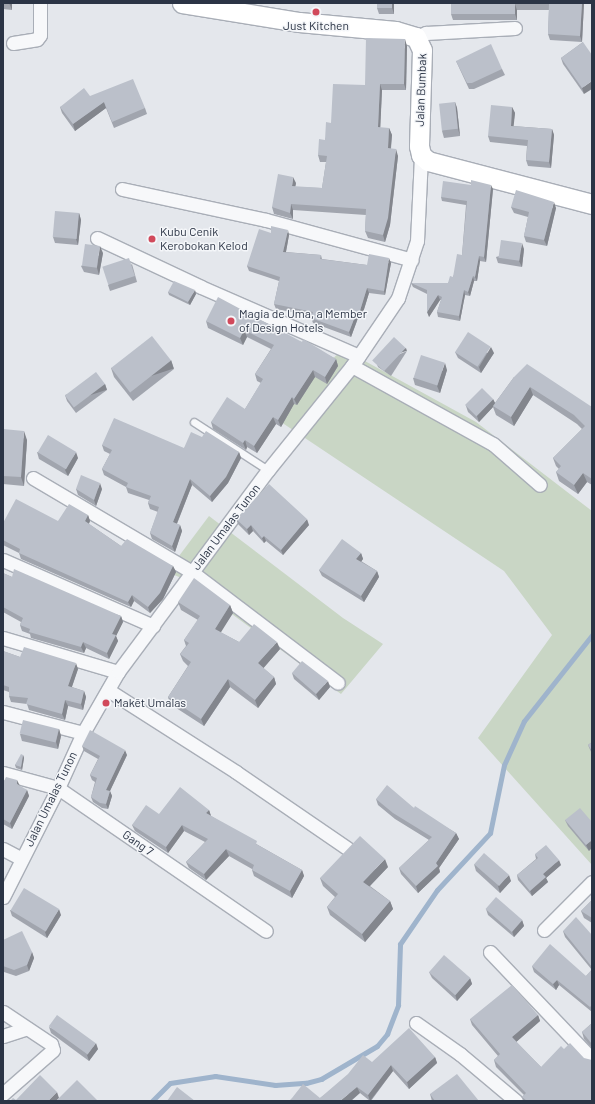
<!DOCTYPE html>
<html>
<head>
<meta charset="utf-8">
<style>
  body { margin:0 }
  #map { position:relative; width:595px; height:1104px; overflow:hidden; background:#e4e7ec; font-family:Barlow,sans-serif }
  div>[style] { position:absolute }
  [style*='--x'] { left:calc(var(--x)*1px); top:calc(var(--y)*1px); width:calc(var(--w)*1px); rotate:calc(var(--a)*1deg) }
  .green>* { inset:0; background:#c9d6c5 }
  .stream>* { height:5px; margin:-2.5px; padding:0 2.5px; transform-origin:2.5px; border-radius:2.5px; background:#9fb4cc }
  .roads { filter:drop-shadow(1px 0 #a9aeb7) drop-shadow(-1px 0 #a9aeb7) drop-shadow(0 1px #a9aeb7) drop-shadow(0 -1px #a9aeb7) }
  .lane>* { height:7px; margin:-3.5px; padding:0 3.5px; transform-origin:3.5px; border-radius:3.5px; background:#f7f8fa }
  .street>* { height:13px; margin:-6.5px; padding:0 6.5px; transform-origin:6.5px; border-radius:6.5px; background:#f7f8fa }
  .secondary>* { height:19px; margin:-9.5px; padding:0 9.5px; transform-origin:9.5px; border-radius:9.5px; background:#fff }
  .wall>* { inset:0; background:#a1a5ae }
  .shaded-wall>* { inset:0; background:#83868d; transform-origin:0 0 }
  .building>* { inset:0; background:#bbc0ca; transform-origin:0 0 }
  .dots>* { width:11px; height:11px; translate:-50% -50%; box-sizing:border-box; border:2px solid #f4f6f9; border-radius:50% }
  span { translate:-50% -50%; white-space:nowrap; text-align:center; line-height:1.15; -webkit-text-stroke:3px #f4f6f9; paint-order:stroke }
  .poi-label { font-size:12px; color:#2b3445 }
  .left { translate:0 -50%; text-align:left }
  .street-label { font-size:12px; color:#2b3445 }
  .frame { position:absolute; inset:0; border:4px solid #2b3445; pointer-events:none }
</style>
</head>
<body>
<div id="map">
  <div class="green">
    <i style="clip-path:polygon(343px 349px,476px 422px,592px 511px,592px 865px,478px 738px,552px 635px,504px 571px,278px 420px,311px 379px)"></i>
    <i style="clip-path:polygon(209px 516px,343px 618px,383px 644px,341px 694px,184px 579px,167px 572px)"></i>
  </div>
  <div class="stream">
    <i style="--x:152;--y:1101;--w:25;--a:-45"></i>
    <i style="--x:170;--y:1083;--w:46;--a:-8.8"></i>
    <i style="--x:215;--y:1076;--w:61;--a:8.5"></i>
    <i style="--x:275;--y:1085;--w:31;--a:-4"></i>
    <i style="--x:306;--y:1083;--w:16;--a:-15"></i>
    <i style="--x:321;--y:1079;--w:65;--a:-30.5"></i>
    <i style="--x:377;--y:1046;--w:16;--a:-50"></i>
    <i style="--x:387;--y:1034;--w:31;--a:-69"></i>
    <i style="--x:398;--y:1005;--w:61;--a:-88.1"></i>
    <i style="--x:400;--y:944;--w:65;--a:-55.6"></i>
    <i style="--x:437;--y:890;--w:78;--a:-47.1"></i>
    <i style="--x:490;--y:833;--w:69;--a:-78.4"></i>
    <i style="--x:504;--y:765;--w:48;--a:-65.6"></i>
    <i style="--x:524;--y:721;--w:110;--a:-51.7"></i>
  </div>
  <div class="roads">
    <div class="lane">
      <i style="--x:194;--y:422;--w:88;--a:33"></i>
    </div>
    <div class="street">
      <i style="--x:416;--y:37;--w:11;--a:-22"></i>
      <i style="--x:426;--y:33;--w:89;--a:-3.2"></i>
      <i style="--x:13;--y:43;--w:24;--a:-9"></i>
      <i style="--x:37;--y:39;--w:5;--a:-53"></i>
      <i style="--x:40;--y:35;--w:32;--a:-90"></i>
      <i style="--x:122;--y:189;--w:147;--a:12.1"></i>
      <i style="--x:266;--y:220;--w:151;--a:15.3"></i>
      <i style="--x:97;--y:238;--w:115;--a:25.2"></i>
      <i style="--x:201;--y:287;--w:172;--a:23.6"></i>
      <i style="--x:352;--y:366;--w:161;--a:29"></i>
      <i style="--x:493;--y:444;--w:62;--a:41.1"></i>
      <i style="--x:33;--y:478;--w:185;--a:30.6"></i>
      <i style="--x:192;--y:572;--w:183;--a:37.2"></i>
      <i style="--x:3;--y:560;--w:164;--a:23.7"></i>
      <i style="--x:3;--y:638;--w:120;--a:16.5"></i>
      <i style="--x:108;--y:690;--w:152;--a:32.6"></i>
      <i style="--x:236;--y:772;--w:135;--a:34.4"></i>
      <i style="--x:3;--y:712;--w:83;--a:14.7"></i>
      <i style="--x:3;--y:773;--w:57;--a:15.3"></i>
      <i style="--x:58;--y:788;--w:252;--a:34.5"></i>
      <i style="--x:3;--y:849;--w:21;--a:28"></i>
      <i style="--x:3;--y:897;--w:122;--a:-63.2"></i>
      <i style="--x:58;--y:788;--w:60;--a:-65.6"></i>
      <i style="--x:83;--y:733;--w:70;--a:-60.2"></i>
      <i style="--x:118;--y:672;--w:252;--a:-53.4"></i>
      <i style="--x:268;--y:470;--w:134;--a:-51.1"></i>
      <i style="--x:352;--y:366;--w:82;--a:-55.9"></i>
      <i style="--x:398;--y:298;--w:60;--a:-71.6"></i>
      <i style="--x:417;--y:241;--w:86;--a:-87.3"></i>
      <i style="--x:544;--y:930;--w:68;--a:-45"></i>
      <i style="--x:490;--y:952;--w:148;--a:46.4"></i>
      <i style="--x:3;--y:1012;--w:58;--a:33.7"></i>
      <i style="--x:51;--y:1044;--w:6;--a:72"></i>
      <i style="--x:53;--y:1050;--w:67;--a:138.7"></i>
      <i style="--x:416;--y:1023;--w:54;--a:35.2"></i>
      <i style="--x:460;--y:1054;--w:73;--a:40"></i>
      <i style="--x:3;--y:1036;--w:25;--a:-18"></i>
    </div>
    <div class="secondary">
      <i style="--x:182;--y:3;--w:119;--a:9.2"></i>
      <i style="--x:299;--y:22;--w:97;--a:5.3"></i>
      <i style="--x:396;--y:31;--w:21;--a:17"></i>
      <i style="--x:416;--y:37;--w:14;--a:65"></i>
      <i style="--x:422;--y:50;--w:96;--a:91.8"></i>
      <i style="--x:419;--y:146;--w:9;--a:77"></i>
      <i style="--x:421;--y:155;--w:9;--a:41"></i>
      <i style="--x:428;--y:161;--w:170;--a:14.7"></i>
    </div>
  </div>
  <div class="wall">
    <i style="clip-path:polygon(3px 3px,12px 3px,12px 10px,3px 9px)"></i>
    <i style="clip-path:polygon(394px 3px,394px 14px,379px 14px,377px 8px)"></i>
    <i style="clip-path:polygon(451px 3px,584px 3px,582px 42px,550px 40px,548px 34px,549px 10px,517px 10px,517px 20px,453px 20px,451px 14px)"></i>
    <i style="clip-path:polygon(583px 42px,584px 94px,563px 64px,561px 58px)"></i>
    <i style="clip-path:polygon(407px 46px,406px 90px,382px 90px,380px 128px,389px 128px,392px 135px,391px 149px,398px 156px,390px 225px,385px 242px,368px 238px,365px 231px,366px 215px,293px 210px,293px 219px,274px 214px,272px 207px,296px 183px,295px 187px,322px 188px,326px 162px,320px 162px,318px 155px,325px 140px,331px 123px,365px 85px)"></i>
    <i style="clip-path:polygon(456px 61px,502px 69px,505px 75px,474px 89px,469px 89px)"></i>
    <i style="clip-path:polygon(90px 96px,145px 108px,147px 114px,114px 128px,106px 108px,75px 131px,62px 113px,60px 107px)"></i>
    <i style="clip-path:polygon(455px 102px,457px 108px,460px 136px,444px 138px,442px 131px)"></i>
    <i style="clip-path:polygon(512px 107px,515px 113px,513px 126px,552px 129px,554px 135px,551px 168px,528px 166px,526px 160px,527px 146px,490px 142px,488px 136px)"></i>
    <i style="clip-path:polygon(493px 189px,486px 262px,480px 261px,477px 281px,474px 281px,470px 296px,465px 295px,460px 321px,438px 317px,437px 312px,441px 300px,440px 300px,429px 317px,427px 294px,413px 287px,411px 283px,448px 283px,453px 277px,462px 255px,466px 205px,442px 201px,441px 197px)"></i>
    <i style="clip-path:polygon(511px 207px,556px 208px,547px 246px,526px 242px,524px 236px,528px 217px,514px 213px)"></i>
    <i style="clip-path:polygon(79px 213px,81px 220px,78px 245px,55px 243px,53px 237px)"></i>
    <i style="clip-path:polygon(271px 233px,289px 235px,286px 252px,321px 255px,322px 259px,367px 265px,391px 263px,385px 295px,369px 293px,361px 319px,358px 318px,351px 337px,313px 323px,311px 318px,312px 316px,276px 309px,274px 304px,279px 281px,249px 271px,247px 266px)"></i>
    <i style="clip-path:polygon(524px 249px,522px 267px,498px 263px,496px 257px)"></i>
    <i style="clip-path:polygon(103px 253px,99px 275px,84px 272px,81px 266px)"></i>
    <i style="clip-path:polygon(132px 264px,137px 282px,110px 291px,108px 285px)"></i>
    <i style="clip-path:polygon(168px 292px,196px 294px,190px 305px,169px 295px)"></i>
    <i style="clip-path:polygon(206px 321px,302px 342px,336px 359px,338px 366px,327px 384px,315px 377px,297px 405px,294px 404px,281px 427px,276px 424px,257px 453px,247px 447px,246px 450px,213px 429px,211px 422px,245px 409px,261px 383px,257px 381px,255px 374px,271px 349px,247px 337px,243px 345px,208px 328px)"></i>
    <i style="clip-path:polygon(407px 351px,391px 376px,378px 367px,377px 364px)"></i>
    <i style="clip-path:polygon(455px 352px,494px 353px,481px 373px,458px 358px)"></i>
    <i style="clip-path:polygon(171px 360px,174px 369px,133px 401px,114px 377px,111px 368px)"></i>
    <i style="clip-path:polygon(447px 370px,440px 393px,415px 385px,413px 378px)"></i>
    <i style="clip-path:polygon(514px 377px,592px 407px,592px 485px,587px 482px,578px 494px,559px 481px,556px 472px,559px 469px,556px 466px,553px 458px,582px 429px,577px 424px,533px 395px,514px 426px,496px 415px,493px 407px,479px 422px,468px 412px,466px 406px,493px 399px,495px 403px)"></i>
    <i style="clip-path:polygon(105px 384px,107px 390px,76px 413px,67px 401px,65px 395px)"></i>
    <i style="clip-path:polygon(3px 429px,27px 440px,24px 486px,3px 484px)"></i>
    <i style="clip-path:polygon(202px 437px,239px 452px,241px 458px,228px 483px,212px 502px,192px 485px,177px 524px,180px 525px,182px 531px,175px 552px,152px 539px,150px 533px,158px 512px,150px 509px,148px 503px,149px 500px,128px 493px,126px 487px,104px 475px,102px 469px,110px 454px,104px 451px,102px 445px,184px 448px)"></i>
    <i style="clip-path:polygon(37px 452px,78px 458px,68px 476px,39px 459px)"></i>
    <i style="clip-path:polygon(76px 489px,102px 489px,96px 506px,78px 495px)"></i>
    <i style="clip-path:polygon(88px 515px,90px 521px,89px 524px,121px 546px,173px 566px,176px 572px,163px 599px,150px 613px,134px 601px,131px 607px,21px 559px,19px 553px,3px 545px,3px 523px,58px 521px)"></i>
    <i style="clip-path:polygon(236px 519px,309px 525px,283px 555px,266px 541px,264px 543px,253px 531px,249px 535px,238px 524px)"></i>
    <i style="clip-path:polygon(361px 553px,363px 559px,361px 561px,377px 571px,379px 577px,364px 602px,322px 576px,319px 570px)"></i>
    <i style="clip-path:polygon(3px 573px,12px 577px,121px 616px,123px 622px,116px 636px,118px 641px,109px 659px,86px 648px,84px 653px,31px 638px,30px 634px,22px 631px,20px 625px,21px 622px,3px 612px)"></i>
    <i style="clip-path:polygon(178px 602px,230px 605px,233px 613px,220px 632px,239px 642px,280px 649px,263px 668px,274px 677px,276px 684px,258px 708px,230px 687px,204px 726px,170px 704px,168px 697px,188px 666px,183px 661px,180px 654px,186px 646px,184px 640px,198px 620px,181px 610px)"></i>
    <i style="clip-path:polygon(3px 651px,20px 657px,78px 669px,72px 687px,84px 691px,86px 697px,83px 710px,68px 706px,65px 720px,29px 710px,27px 704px,11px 702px,9px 696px,9px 692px,3px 690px)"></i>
    <i style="clip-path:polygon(292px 673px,330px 687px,319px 700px,294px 679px)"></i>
    <i style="clip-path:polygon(59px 729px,61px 736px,58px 749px,22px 741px,20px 734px)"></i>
    <i style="clip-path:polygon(592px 742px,592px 754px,588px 745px)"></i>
    <i style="clip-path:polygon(82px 746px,127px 755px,110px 791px,112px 796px,108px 809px,102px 808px,93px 802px,91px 797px,95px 782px,92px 780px,90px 775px,98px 759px,84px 751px)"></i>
    <i style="clip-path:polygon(23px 755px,24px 758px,22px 770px,16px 768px,15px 765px)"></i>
    <i style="clip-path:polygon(3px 783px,27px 790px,29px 796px,12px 829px,3px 824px)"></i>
    <i style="clip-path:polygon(376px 799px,414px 808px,456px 833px,459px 839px,439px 868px,440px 872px,418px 893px,401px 874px,399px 868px,429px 840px,395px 819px,378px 805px)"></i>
    <i style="clip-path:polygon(209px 810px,211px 816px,258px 845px,302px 870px,304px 876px,292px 898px,254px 876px,252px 870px,252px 869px,229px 856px,206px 880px,189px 868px,186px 862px,205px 842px,184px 831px,168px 853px,135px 831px,132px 825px,159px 814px)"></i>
    <i style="clip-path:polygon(565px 820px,592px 822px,589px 851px,568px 826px)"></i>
    <i style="clip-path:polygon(535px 854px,561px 865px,546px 878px,548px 882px,532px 896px,518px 880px,517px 875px,536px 859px)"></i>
    <i style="clip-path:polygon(474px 864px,511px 881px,500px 893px,476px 871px)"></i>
    <i style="clip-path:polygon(388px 867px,370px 886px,390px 901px,393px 909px,365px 942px,330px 915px,327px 907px,335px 897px,323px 886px,320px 878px)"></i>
    <i style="clip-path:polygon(592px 900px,592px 923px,584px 918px,581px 911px)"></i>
    <i style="clip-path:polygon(486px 909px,522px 920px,524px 926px,514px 937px,488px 915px)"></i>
    <i style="clip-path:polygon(10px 910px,61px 915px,47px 938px,12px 916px)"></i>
    <i style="clip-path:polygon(563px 931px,592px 935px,592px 1012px,559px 985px,556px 990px,534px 972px,532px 966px,586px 976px,592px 970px,565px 937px)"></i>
    <i style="clip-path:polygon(3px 940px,32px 952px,34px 958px,29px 971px,16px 976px,4px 972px,3px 970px)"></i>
    <i style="clip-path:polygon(429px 972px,470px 978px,472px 984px,457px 1001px,432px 978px)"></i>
    <i style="clip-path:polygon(538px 1015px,540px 1021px,516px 1042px,541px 1067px,592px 1101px,524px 1101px,522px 1097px,524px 1095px,496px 1067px,494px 1060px,498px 1056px,472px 1025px,470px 1019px)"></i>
    <i style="clip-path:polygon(592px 1023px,592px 1048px,584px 1039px,582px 1032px)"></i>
    <i style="clip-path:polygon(49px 1027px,98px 1049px,89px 1061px,51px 1033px)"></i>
    <i style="clip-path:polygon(435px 1057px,437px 1063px,409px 1089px,393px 1071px,371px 1101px,370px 1101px,360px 1093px,320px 1098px,372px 1062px)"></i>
    <i style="clip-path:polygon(430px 1094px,479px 1101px,432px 1101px)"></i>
  </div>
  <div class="shaded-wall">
    <i style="clip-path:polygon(9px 3px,12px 3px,12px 10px)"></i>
    <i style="clip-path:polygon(392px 3px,394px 3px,394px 14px,392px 8px)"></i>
    <i style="clip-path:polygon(582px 3px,584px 3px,582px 42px,580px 36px)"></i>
    <i style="clip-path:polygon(515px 4px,517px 10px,517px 20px,515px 14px)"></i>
    <i style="clip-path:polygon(405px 39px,407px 46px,406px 90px,404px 84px)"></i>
    <i style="clip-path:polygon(592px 81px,592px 89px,584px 94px,582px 88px)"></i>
    <i style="clip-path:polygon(380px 84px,382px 90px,380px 134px,378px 127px)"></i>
    <i style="clip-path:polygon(104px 102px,106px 108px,75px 131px,73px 124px)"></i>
    <i style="clip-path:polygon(455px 102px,457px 108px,460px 136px,458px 129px)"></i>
    <i style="clip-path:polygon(512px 107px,515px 113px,513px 132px,511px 126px)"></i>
    <i style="clip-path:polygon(389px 128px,392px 135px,390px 155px,388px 148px)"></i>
    <i style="clip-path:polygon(552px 129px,554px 135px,551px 168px,549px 162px)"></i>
    <i style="clip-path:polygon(396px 149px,398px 156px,390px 225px,385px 242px,383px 235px)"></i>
    <i style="clip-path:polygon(293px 177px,296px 183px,294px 193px,292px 186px)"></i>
    <i style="clip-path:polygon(491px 185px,493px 189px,486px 262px,484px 257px)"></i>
    <i style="clip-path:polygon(554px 202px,556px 208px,547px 246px,544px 240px)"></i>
    <i style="clip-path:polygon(291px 204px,293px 210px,293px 219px,290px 213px)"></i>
    <i style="clip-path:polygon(79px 213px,81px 220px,78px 245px,76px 239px)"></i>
    <i style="clip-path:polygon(288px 230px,289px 235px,285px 257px,283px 252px)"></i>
    <i style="clip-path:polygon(522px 243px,524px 249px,522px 267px,519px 261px)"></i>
    <i style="clip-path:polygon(100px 246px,103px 253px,99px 275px,97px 268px)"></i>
    <i style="clip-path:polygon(479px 256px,480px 261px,477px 281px,475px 277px)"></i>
    <i style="clip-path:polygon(389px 258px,391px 263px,385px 295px,384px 291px)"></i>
    <i style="clip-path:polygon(473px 276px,474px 281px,470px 296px,468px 292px)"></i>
    <i style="clip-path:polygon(367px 288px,369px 293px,361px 319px,359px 314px)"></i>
    <i style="clip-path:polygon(195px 290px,196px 294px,190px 305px,188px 302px)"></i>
    <i style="clip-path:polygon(464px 290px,465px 295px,460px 321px,459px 316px)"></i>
    <i style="clip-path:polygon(438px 295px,440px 300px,429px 317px,427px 312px)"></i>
    <i style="clip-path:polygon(356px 314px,358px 318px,351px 337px,349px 332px)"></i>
    <i style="clip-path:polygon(244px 330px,247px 337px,243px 345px,240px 338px)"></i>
    <i style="clip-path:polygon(491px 347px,494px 353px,481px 373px,479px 367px)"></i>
    <i style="left:406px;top:348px;width:3px;height:30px;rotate:72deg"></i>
    <i style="clip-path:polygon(336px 359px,338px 366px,327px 384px,325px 377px)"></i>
    <i style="left:171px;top:360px;width:9px;height:52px;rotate:72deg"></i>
    <i style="clip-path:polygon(445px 363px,447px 370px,440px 393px,437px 386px)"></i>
    <i style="clip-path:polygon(313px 370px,315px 377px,297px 405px,294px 399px)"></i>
    <i style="left:105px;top:384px;width:6px;height:39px;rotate:72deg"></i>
    <i style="clip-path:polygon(530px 387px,533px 395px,514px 426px,511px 417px)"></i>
    <i style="clip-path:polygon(292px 397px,294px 404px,281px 427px,278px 420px)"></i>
    <i style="clip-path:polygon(493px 399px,496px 405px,493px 406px,493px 407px,479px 422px,477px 416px)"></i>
    <i style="clip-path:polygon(273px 417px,276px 424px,257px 453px,254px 446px)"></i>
    <i style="clip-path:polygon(24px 431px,27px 440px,24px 486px,21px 477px)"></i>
    <i style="clip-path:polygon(245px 440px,247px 447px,246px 450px,243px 443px)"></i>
    <i style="clip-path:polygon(76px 452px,78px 458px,68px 476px,65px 470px)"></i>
    <i style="clip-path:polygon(239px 452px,241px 458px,228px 483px,212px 502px,210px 496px)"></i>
    <i style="clip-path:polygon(583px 473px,587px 482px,578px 494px,574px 485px)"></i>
    <i style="clip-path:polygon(190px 479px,192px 485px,175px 528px,173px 522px)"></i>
    <i style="clip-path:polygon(100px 483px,102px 489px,96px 506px,94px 500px)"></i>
    <i style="clip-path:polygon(88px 515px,90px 521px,87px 527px,85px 521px)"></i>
    <i style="clip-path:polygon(307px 519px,309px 525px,283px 555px,281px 550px)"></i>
    <i style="clip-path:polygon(180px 525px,182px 531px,175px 552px,172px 546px)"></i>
    <i style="clip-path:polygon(251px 525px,253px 531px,249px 535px,247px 529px)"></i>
    <i style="clip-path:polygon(264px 536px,266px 541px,264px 543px,262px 538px)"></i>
    <i style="clip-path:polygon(361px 553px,363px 559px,359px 565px,356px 559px)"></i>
    <i style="clip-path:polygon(173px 566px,176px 572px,163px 599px,150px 613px,148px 607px)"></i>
    <i style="clip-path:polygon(377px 571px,379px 577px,364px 602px,361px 596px)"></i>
    <i style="clip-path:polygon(132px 595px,134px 601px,131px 607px,128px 602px)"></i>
    <i style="clip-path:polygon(230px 605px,233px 613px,218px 637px,215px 629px)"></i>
    <i style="clip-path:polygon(121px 616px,123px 622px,116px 636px,118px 641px,109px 659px,107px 653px,112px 634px)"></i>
    <i style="clip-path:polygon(83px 642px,86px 648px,84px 653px,81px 647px)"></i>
    <i style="clip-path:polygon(277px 642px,280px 649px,261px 671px,258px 663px)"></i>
    <i style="clip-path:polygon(76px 663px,78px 669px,70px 692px,68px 686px)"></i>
    <i style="clip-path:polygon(274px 677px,276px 684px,258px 708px,255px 700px)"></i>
    <i style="clip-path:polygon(228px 679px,230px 687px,204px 726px,201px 719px)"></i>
    <i style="clip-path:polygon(328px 681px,330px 687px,319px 700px,316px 694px)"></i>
    <i style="clip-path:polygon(84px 691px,86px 697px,83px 710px,81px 704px)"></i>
    <i style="clip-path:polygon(65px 700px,68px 706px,65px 720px,62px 714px)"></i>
    <i style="clip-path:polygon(59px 729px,61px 736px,58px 749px,56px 742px)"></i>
    <i style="clip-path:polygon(125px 750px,127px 755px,108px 795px,106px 790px)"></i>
    <i style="clip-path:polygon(23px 755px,24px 758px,22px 770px,21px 767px)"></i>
    <i style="clip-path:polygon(17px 780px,20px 786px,17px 784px)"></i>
    <i style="clip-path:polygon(27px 790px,29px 796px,12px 829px,10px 823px)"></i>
    <i style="clip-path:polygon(110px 791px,112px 796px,108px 809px,106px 804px)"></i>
    <i style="clip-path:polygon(209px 810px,211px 816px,206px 813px)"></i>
    <i style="clip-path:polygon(182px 825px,184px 831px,168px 853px,166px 847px)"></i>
    <i style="clip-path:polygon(456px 833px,459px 839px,439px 868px,440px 872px,418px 893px,416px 886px,436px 863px)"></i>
    <i style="clip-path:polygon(592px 840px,592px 848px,589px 851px,586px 845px)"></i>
    <i style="clip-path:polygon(226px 849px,229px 856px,206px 880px,204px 874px)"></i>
    <i style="clip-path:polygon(385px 859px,388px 867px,366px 890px,363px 882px)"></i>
    <i style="clip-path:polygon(559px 860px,561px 865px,546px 878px,548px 882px,532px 896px,530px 891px,543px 874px)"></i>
    <i style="clip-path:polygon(302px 870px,304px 876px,292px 898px,290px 891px)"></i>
    <i style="clip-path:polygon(509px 875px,511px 881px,500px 893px,498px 886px)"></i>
    <i style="clip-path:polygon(390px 901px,393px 909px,365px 942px,362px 934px)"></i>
    <i style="clip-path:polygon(59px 909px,61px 915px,47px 938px,45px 932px)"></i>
    <i style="clip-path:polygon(522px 920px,524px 926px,514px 937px,512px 931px)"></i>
    <i style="clip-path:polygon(32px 952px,34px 958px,29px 971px,27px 965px)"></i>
    <i style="clip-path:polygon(470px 978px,472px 984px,457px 1001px,455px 994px)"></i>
    <i style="clip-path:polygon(557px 980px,559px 985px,556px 990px,553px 984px)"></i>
    <i style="clip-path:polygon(538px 1015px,540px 1021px,514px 1044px,512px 1037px)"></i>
    <i style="clip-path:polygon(96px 1043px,98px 1049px,89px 1061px,87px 1055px)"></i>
    <i style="clip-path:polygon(435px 1057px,437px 1063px,409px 1089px,407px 1082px)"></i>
    <i style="clip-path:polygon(391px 1065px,393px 1071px,370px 1101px,368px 1095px)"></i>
    <i style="clip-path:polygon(357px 1087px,360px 1093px,351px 1101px,340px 1101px)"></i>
    <i style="clip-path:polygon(57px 1092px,59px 1098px,56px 1101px,48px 1101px)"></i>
  </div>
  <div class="building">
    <i style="left:377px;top:3px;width:15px;height:5px"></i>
    <i style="clip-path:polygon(451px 3px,582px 3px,580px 36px,548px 34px,549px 4px,515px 4px,515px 14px,451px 14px)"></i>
    <i style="clip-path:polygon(366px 38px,405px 39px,404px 84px,380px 84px,378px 127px,389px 128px,388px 148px,396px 149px,388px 218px,383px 235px,365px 231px,366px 209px,291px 204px,290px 213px,272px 207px,278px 174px,293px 177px,292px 186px,322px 188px,327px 156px,318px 155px,319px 139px,325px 140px,326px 122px,331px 123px,333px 84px,365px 85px)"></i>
    <i style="clip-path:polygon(583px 42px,592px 55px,592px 81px,582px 88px,561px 58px)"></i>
    <i style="clip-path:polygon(491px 44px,502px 69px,472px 83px,467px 83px,456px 61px)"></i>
    <i style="clip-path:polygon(133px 79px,145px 108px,112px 122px,104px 102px,73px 124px,60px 107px,84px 88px,90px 96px)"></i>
    <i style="left:455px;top:102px;width:27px;height:16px;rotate:84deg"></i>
    <i style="clip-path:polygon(491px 105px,512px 107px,511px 126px,552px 129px,549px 162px,526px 160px,528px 140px,488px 136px)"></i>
    <i style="clip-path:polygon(471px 180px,491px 185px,484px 257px,479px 256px,475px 277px,473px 276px,468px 292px,464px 290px,459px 316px,437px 312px,442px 297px,438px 295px,427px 312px,427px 290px,411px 283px,448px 283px,450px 276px,453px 277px,457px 254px,462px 255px,467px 201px,441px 197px,443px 181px,471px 185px)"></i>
    <i style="clip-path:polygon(516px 190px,554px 202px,544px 240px,524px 236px,529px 212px,511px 207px)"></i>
    <i style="left:55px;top:211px;width:24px;height:26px;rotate:5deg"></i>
    <i style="clip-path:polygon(271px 226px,288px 230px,283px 252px,321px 255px,320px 259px,367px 265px,369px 254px,389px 258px,384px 291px,367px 288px,359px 314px,356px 314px,349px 332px,311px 318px,313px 312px,274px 304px,280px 277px,247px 266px,259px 229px,271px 233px)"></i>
    <i style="left:501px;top:240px;width:21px;height:18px;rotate:8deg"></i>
    <i style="left:85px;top:244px;width:15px;height:22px;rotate:8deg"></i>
    <i style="left:129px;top:258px;width:19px;height:28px;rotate:72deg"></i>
    <i style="clip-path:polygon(174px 281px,195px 290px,188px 302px,168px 292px)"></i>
    <i style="clip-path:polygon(218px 297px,302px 342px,303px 339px,336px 359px,325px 377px,313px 370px,294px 399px,292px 397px,278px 420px,273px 417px,254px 446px,245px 440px,243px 443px,211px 422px,227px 397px,245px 409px,263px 379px,255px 374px,274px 345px,244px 330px,240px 338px,206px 321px)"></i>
    <i style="left:468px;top:332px;width:27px;height:24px;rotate:33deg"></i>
    <i style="left:152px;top:336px;width:31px;height:52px;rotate:52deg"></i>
    <i style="left:394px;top:337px;width:16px;height:32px;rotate:43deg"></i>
    <i style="left:421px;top:355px;width:25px;height:24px;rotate:18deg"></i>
    <i style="clip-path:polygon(527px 364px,592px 407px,592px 479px,583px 473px,574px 485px,556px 472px,561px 466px,553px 458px,585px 426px,574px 415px,530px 387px,511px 417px,493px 406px,514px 377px)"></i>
    <i style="left:96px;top:372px;width:15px;height:39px;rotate:53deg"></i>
    <i style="left:482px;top:388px;width:16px;height:24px;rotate:45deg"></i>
    <i style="clip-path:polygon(114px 418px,184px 448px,191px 432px,202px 437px,206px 431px,239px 452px,226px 477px,210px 496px,190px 479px,173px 522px,180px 525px,172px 546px,150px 533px,159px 507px,148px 503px,151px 496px,126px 487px,128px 483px,102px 469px,112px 450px,102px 445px)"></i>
    <i style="clip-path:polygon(3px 429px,24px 431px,21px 477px,3px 476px)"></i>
    <i style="left:48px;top:435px;width:33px;height:20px;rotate:31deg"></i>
    <i style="clip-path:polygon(81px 475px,100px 483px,94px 500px,76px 489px)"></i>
    <i style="clip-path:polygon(269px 484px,307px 519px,281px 550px,264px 536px,262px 538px,251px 525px,247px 529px,236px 519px)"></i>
    <i style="clip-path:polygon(16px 499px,58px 521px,69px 504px,88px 515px,85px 521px,121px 546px,127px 539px,173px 566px,160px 593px,148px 607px,132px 595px,128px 602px,19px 553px,20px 549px,3px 540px,3px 523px)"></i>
    <i style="clip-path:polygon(342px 539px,361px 553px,356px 559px,377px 571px,361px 596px,319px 570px)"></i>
    <i style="clip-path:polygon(14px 569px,121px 616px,112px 634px,116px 635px,107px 653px,83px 642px,81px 647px,29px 632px,30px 629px,20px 625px,23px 618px,3px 607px,3px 573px,12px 577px)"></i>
    <i style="clip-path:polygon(194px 578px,230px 605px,215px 629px,239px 642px,254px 624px,277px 642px,258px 663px,274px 677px,255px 700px,228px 679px,201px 719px,168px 697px,191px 662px,180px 654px,189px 643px,184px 640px,200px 616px,178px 602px)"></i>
    <i style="clip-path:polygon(24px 647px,76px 663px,68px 686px,84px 691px,81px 704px,65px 700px,62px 714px,26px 704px,28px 698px,9px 696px,9px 687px,3px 685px,3px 651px,20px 657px)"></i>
    <i style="clip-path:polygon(302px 661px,328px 681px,316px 694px,292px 673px)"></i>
    <i style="left:23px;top:720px;width:37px;height:14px;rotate:14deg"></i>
    <i style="clip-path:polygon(90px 730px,125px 750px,106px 790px,110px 791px,106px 804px,100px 803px,91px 797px,97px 778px,90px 775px,100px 756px,82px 746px)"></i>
    <i style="clip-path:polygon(592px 742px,592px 751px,588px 745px)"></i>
    <i style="clip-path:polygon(21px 754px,23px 755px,21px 767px,15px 765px)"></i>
    <i style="clip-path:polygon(6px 777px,17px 780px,17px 784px,27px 790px,10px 823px,3px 819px,3px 783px)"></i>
    <i style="clip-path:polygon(387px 785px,414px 808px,415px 806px,456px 833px,436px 863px,438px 866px,416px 886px,399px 868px,432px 837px,393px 813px,376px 799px)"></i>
    <i style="clip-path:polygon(180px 787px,209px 810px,206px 813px,257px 841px,256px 844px,302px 870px,290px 891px,252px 870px,254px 865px,226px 849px,204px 874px,186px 862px,208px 839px,182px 825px,166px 847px,132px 825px,146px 805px,159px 814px)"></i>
    <i style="clip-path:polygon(580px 808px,592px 822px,592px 840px,586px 845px,565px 820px)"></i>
    <i style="clip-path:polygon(360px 836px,385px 859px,363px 882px,390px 901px,362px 934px,327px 907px,338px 894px,320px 878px)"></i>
    <i style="clip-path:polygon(546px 845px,559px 860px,543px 874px,546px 877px,530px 891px,517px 875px,538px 858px,535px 854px)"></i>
    <i style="left:484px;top:853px;width:33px;height:15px;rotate:41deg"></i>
    <i style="left:24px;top:888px;width:41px;height:26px;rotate:31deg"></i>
    <i style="left:496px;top:897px;width:35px;height:16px;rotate:41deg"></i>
    <i style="clip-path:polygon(592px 900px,592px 918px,581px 911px)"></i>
    <i style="clip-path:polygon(576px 917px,592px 935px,592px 967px,563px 931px)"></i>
    <i style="clip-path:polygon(22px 931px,32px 952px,27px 965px,14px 970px,3px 966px,3px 940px)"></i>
    <i style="clip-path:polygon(550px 944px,586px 976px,592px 969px,592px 1005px,590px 1007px,557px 980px,553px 984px,532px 966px)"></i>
    <i style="left:444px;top:955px;width:35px;height:23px;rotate:41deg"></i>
    <i style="clip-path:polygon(512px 985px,538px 1015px,512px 1037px,541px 1067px,561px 1046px,564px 1049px,570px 1043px,584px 1058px,592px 1060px,592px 1101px,527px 1101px,522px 1097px,526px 1093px,494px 1060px,500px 1054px,470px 1019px)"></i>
    <i style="left:57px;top:1015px;width:48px;height:14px;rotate:36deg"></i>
    <i style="clip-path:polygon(592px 1023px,592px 1044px,582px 1032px)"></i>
    <i style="clip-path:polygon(409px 1028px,435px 1057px,407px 1082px,391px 1065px,368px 1095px,357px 1087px,340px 1101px,289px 1101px,292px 1098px,303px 1084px,320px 1098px,348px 1074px,363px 1055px,372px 1062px)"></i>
    <i style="clip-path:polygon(457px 1074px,479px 1101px,435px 1101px,430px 1094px)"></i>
    <i style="clip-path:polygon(40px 1075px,57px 1092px,48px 1101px,10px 1101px,13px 1098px,16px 1100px)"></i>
    <i style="clip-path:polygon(77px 1080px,98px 1101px,56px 1101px)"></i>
    <i style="clip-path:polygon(177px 1087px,195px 1101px,167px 1101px)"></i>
  </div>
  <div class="dots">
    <i style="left:316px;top:12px;background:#d1495b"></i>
    <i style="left:152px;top:239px;background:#d1495b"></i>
    <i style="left:231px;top:321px;background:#d1495b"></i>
    <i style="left:106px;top:703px;background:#d1495b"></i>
  </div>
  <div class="poi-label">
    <span style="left:316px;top:26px">Just Kitchen</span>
    <span class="left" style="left:160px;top:239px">Kubu Cenik<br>Kerobokan Kelod</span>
    <span class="left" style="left:239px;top:321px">Magia de Uma, a Member<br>of Design Hotels</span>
    <span class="left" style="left:114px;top:703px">Makēt Umalas</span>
  </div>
  <div class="street-label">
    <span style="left:421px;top:90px;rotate:-88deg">Jalan Bumbak</span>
    <span style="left:226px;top:527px;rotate:-53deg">Jalan Umalas Tunon</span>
    <span style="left:51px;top:799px;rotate:-64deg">Jalan Umalas Tunon</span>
    <span style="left:138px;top:843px;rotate:35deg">Gang 7</span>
  </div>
  <div class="frame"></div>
</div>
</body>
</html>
